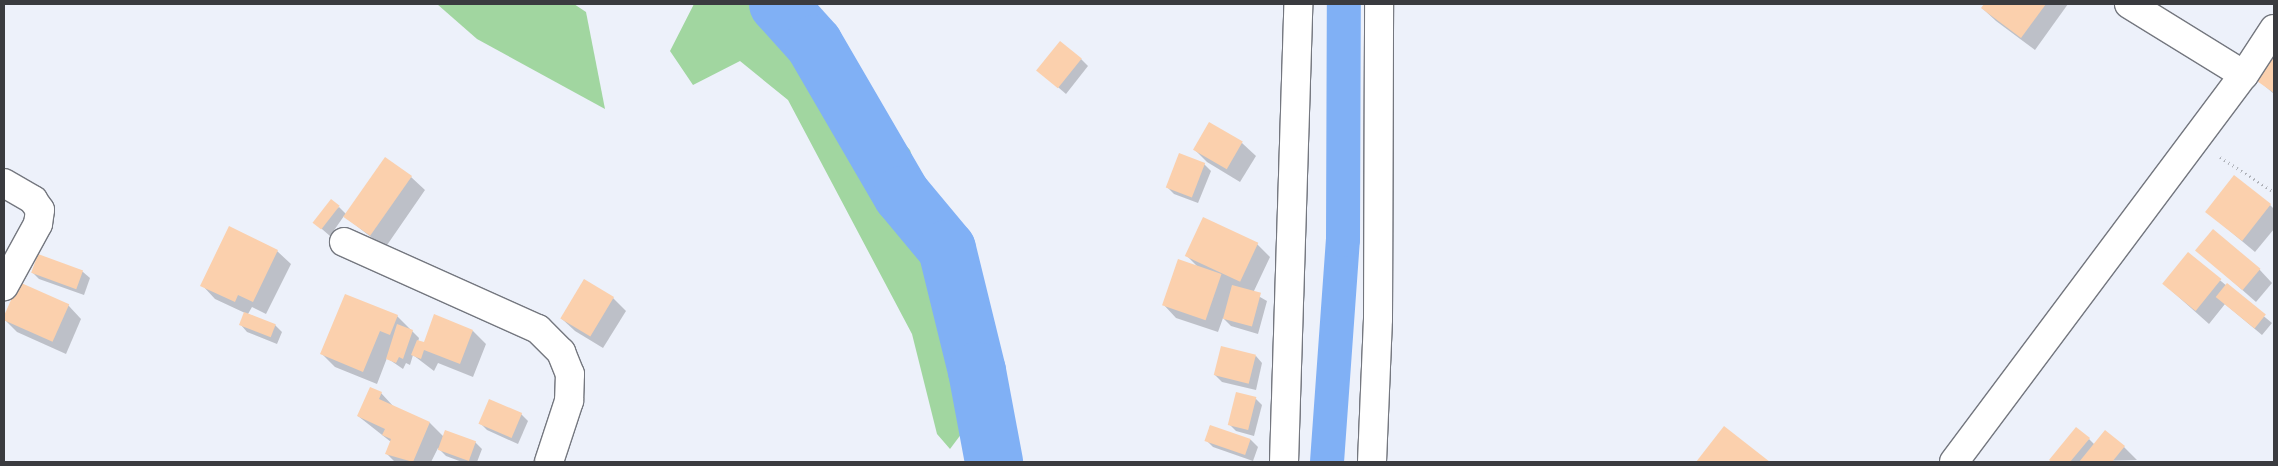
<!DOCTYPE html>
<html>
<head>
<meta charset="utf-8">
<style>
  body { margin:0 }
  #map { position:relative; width:2278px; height:466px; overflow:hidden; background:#edf1fa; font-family:"Nunito Sans",sans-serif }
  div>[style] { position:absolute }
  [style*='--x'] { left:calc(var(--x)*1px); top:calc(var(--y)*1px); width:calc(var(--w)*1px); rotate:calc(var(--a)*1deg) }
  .green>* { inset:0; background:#a1d6a0 }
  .shadow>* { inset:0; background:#0003 }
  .canal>* { height:34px; margin:-17px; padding:0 17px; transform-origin:17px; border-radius:17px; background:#80b0f5 }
  .river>* { height:58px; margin:-29px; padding:0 29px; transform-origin:29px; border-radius:29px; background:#80b0f5 }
  .building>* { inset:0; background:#fbd0ad; transform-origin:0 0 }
  .path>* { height:3px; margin-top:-1.5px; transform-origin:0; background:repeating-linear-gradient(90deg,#b0b3ba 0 1px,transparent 0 5px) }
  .roads { filter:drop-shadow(1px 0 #74777f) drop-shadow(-1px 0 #74777f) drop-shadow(0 1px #74777f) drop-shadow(0 -1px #74777f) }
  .minor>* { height:28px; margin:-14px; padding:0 14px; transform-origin:14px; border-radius:14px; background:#fff }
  span { translate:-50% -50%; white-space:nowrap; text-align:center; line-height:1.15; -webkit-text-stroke:5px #fefefe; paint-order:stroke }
  .frame { position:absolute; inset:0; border:5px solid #3a3b3f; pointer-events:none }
</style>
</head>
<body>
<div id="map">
  <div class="green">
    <i style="clip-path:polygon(437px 4px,574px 4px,586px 12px,605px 109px,477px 39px)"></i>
    <i style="clip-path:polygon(694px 4px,761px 4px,833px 64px,910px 150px,935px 229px,974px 417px,950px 449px,937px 434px,912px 334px,788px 100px,740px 61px,693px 85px,670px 51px)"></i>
  </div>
  <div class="shadow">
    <i style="clip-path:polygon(1986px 4px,2068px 4px,2035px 50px,1996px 21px,1982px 8px)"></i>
    <i style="clip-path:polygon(1081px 59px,1088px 66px,1066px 94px,1038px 70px)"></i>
    <i style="clip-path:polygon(2273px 60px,2274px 61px,2274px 94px,2259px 81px)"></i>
    <i style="clip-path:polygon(1242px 143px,1256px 156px,1240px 182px,1207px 162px,1194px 149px)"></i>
    <i style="clip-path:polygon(1204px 164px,1211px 171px,1198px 203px,1174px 194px,1167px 187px)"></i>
    <i style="clip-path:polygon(411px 177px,425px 190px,385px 248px,344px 216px,330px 236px,315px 223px,339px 207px,347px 215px)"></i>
    <i style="clip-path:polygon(2270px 205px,2274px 209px,2274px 229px,2255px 252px,2206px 211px)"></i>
    <i style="clip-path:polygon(1257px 244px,1270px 257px,1253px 293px,1267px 301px,1258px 334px,1231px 326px,1223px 318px,1218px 332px,1176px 318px,1163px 304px,1198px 267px,1186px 255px)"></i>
    <i style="clip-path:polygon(2197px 250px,2259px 269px,2272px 283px,2256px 302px)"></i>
    <i style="clip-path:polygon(277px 251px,291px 264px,266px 314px,252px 307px,248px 314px,275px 325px,282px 332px,277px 344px,247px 332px,241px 325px,245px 313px,215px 299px,202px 285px)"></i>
    <i style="clip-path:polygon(2188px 254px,2272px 323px,2262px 335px,2225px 304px,2209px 324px,2164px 284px)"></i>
    <i style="clip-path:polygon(39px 255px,83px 272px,90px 278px,84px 295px,39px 279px,32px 272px)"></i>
    <i style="clip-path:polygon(19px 284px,68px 305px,81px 319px,66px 354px,17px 332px,4px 319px)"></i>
    <i style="clip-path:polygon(613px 298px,626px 311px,603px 348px,575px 331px,561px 318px)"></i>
    <i style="clip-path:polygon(397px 316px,419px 338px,418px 342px,424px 344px,473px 331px,486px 344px,473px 377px,438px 363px,434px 371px,413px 355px,410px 365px,406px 363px,403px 369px,387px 358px,377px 384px,335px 367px,322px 354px)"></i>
    <i style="clip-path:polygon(1256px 356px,1262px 363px,1256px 390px,1222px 382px,1215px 375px)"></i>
    <i style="clip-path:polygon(381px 393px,394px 407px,430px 423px,444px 437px,475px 442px,482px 449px,477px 462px,462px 462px,446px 456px,438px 448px,431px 462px,395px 462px,386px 453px,391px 442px,358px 416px)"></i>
    <i style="clip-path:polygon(1255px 398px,1262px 405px,1254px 436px,1236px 431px,1229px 424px)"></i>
    <i style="clip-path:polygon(521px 414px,528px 421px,518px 444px,487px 430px,480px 423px)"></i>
    <i style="clip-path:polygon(1210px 426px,1251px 440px,1258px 447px,1253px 461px,1213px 447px,1206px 440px)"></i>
    <i style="clip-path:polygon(1725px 428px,1768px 462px,1697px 462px)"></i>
    <i style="clip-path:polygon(2089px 439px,2095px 445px,2124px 447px,2137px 460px,2053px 462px,2050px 460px)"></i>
  </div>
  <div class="canal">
    <i style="--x:1327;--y:462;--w:223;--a:-85.9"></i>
    <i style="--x:1343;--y:240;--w:236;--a:-89.8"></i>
  </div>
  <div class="river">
    <i style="--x:778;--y:4;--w:54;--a:48"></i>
    <i style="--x:814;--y:44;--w:175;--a:59.8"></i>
    <i style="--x:902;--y:195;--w:70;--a:50.2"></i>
    <i style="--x:947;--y:249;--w:126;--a:76.2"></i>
    <i style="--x:977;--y:371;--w:93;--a:79.4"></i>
  </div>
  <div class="building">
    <i style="clip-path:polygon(1984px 4px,2046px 4px,2021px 38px,1981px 8px)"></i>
    <i style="left:1060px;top:41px;width:28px;height:38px;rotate:39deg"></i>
    <i style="clip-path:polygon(2273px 58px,2274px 59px,2274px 93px,2257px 81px)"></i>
    <i style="left:1209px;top:122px;width:39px;height:32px;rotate:30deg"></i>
    <i style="left:1179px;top:153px;width:28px;height:37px;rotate:21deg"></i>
    <i style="left:385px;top:157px;width:33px;height:73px;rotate:35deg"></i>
    <i style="left:2234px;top:175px;width:47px;height:47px;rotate:38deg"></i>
    <i style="left:331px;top:199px;width:11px;height:30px;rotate:38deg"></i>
    <i style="left:1203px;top:217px;width:61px;height:43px;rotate:25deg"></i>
    <i style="clip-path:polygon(229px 226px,278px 250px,253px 302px,238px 295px,235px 302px,200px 286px)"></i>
    <i style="left:2213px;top:229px;width:62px;height:28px;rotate:40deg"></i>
    <i style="left:2188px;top:252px;width:43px;height:41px;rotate:39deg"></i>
    <i style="left:38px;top:254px;width:48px;height:20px;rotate:20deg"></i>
    <i style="left:1178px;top:259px;width:46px;height:49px;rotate:19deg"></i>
    <i style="left:584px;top:279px;width:35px;height:46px;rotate:31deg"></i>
    <i style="left:19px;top:282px;width:55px;height:41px;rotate:24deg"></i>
    <i style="left:2227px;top:283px;width:50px;height:18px;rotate:39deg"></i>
    <i style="left:1232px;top:285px;width:30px;height:35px;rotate:15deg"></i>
    <i style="clip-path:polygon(345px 294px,398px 315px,390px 335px,380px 331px,363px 372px,320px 354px)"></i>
    <i style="left:244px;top:312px;width:34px;height:14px;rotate:21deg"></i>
    <i style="clip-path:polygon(434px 314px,473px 330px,460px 364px,424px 350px,421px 359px,411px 355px,417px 340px,424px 342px)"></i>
    <i style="clip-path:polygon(397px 324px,413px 330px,403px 359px,399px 357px,396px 363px,386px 359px)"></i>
    <i style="left:1221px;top:346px;width:36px;height:30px;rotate:14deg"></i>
    <i style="clip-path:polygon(370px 387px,382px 392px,379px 399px,430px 422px,413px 462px,385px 454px,391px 439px,382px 435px,385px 429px,357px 416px)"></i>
    <i style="left:1236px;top:392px;width:21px;height:34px;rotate:14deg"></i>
    <i style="left:489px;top:399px;width:36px;height:27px;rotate:23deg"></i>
    <i style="left:1210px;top:425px;width:43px;height:17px;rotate:19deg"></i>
    <i style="clip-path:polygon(1724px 426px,1770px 462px,1696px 462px)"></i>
    <i style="clip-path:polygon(2076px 427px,2090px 438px,2070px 462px,2052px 462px,2049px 460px)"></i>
    <i style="left:445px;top:430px;width:33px;height:21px;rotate:20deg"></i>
    <i style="clip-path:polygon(2105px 430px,2125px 446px,2112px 462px,2079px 462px)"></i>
  </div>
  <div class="path">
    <i style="--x:2220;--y:157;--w:64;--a:32.9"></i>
  </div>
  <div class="roads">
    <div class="minor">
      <i style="--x:2129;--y:4;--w:135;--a:31.7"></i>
      <i style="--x:4;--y:183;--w:34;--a:30"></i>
      <i style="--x:33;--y:200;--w:12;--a:55"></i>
      <i style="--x:40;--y:210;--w:14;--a:98"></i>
      <i style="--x:38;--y:224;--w:71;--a:118.7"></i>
      <i style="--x:344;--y:242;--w:213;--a:24.2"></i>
      <i style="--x:538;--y:329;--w:33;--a:45"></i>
      <i style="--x:561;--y:352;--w:24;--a:68"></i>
      <i style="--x:570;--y:374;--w:27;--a:92"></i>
      <i style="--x:569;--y:401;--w:64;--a:108.2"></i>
      <i style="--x:1284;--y:462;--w:458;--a:-88.2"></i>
      <i style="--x:1372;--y:462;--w:143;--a:-87.6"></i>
      <i style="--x:1378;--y:319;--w:315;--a:-89.8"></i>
      <i style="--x:1954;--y:462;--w:484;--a:-53.2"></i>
      <i style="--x:2244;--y:75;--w:55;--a:-56.9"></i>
    </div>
  </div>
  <div class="frame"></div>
</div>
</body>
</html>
